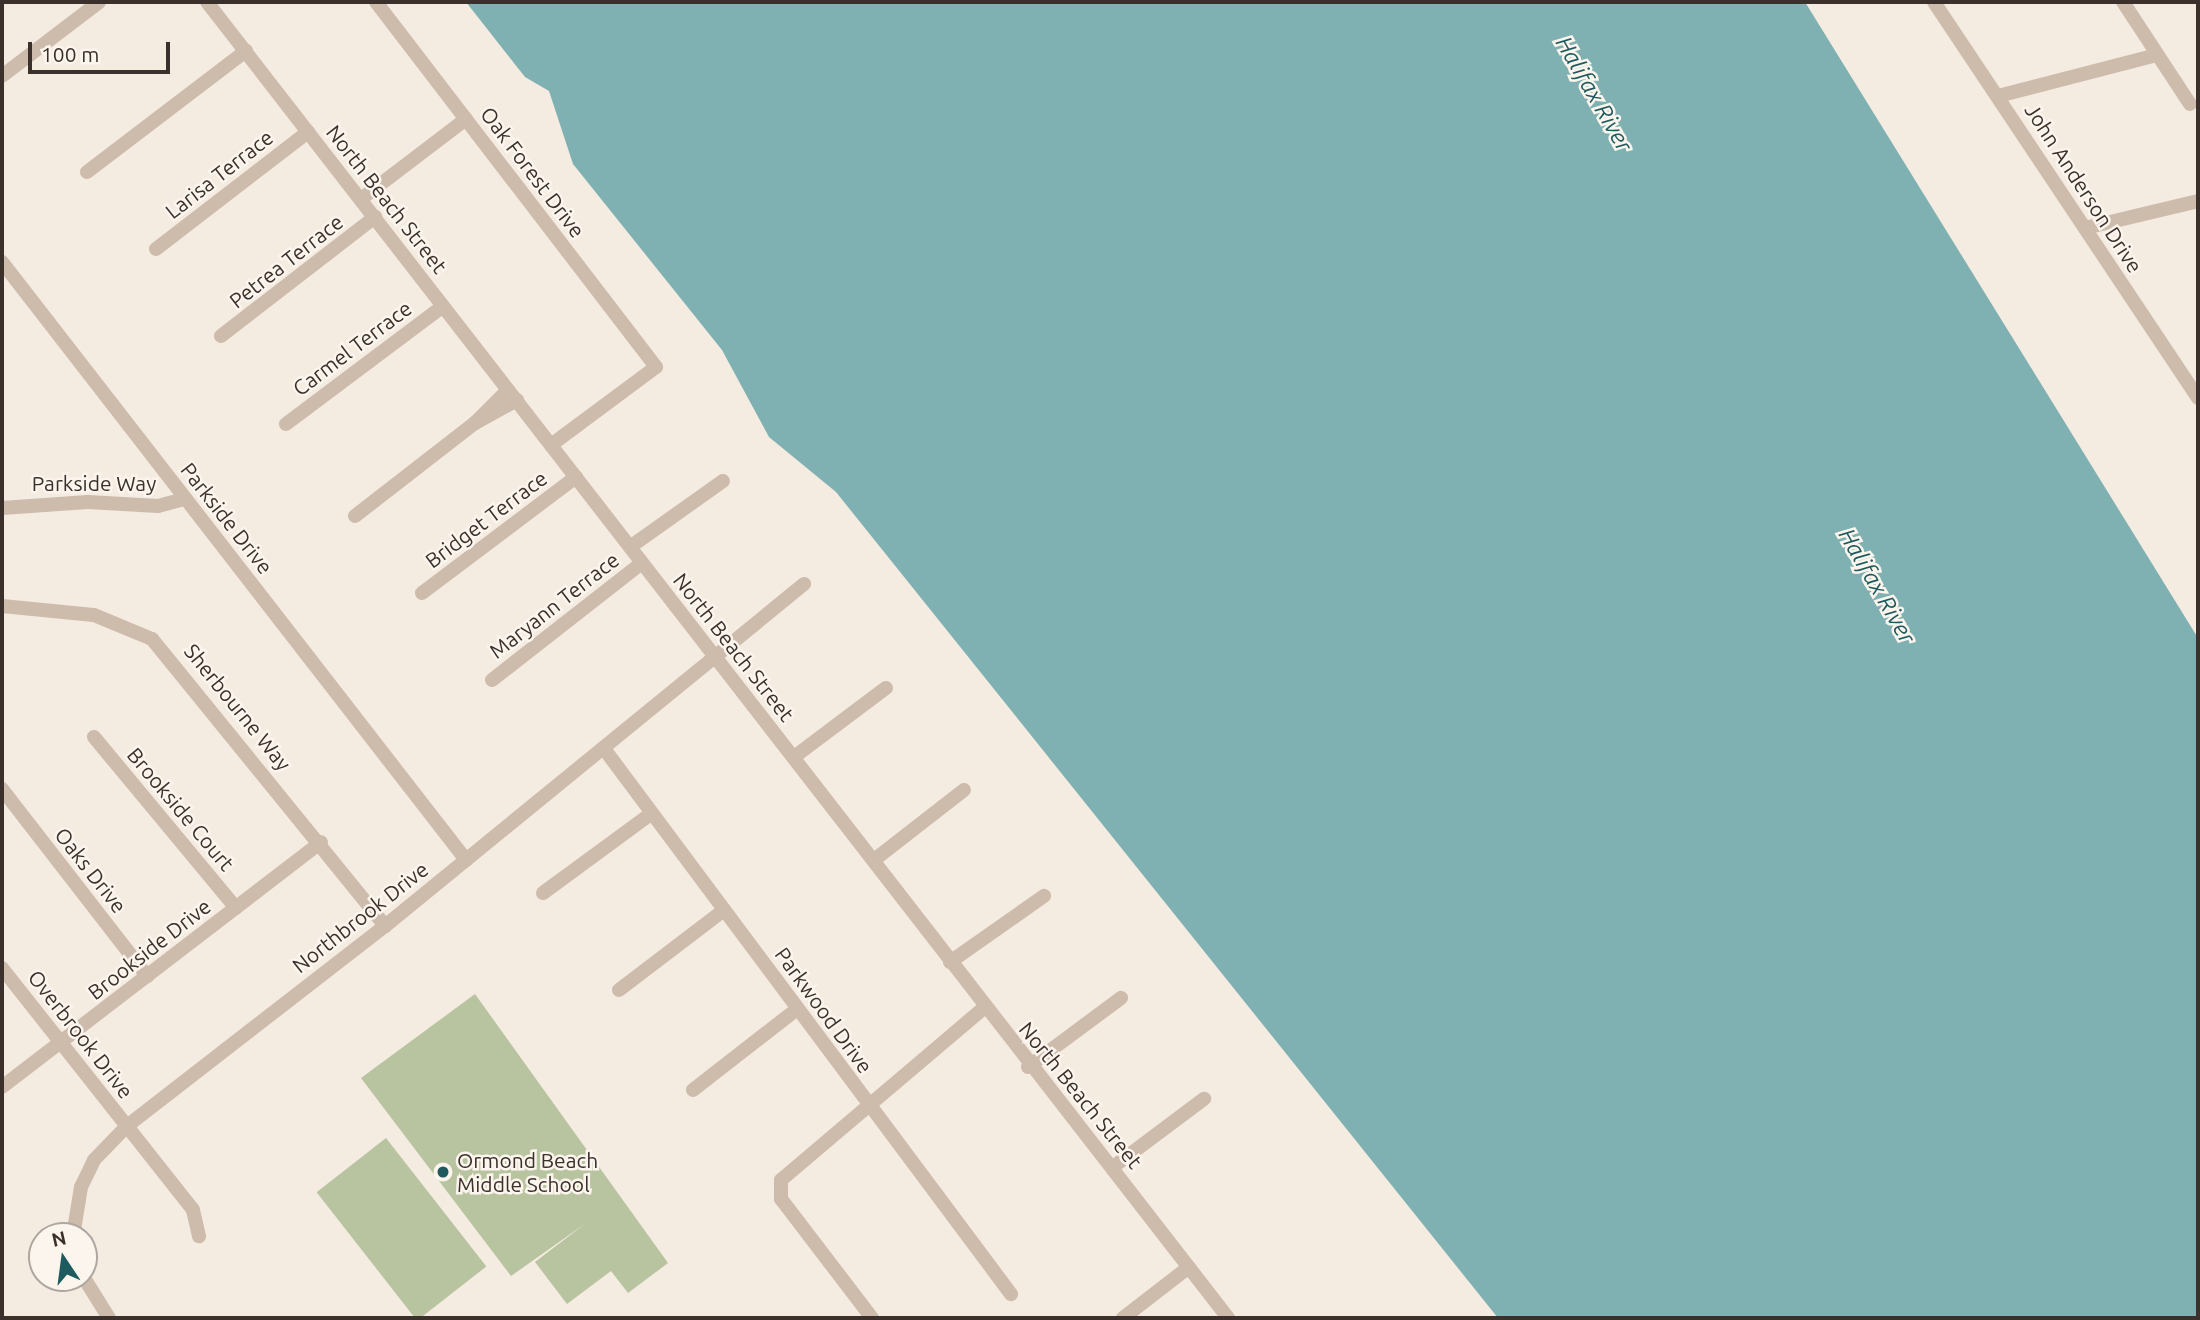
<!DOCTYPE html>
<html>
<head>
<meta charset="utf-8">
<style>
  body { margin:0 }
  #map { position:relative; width:2200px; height:1320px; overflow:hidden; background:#f4ebe1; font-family:Ubuntu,sans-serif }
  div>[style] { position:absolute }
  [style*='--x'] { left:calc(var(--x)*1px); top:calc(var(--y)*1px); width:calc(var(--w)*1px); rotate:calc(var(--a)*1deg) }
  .green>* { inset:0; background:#b8c4a0; transform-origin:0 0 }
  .water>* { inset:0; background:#7fb0b2 }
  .minor>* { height:14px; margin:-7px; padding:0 7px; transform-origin:7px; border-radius:7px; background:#cdbbac }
  .dots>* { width:19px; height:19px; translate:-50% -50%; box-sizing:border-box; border:4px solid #fbf5ee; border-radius:50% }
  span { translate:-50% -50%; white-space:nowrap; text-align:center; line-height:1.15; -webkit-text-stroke:5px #fbf5ee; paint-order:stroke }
  .street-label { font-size:21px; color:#3b302b }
  .poi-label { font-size:21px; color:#3b302b }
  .left { translate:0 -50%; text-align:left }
  .water-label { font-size:23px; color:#1f5a5e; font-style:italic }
  .frame { position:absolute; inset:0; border:4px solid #3b302b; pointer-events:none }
  .north { position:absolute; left:28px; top:1222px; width:70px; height:70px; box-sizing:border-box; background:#fbf5ee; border:2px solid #aea6a0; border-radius:50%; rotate:347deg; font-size:19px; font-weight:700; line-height:28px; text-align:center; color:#3b302b }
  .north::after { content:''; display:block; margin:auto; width:24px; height:32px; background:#1f5a5e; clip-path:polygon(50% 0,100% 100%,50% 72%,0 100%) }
  .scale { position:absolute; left:28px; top:42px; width:142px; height:32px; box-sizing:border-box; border:4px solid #3b302b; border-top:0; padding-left:9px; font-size:21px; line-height:24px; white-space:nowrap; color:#3b302b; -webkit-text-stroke:5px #fbf5ee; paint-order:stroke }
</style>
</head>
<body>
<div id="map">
  <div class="green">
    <i style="clip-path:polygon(475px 994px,668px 1263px,628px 1293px,611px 1271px,567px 1304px,535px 1262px,586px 1223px,511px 1276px,361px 1078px)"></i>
    <i style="left:386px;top:1138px;width:163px;height:88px;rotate:52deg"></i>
  </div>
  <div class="water">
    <i style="clip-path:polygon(466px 2px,1805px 2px,2198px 638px,2198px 1318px,1498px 1318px,836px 492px,769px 437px,722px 350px,573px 164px,549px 91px,525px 77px)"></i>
  </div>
  <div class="minor">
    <i style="--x:207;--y:2;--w:1666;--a:52.19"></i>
    <i style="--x:376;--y:2;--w:460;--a:52.5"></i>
    <i style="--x:656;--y:367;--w:131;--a:143.4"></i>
    <i style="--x:1934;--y:2;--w:476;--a:56.3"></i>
    <i style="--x:2123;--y:2;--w:122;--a:56.7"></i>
    <i style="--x:2;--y:76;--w:122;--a:-37.3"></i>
    <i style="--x:1998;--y:96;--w:163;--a:-14.5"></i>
    <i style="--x:87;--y:172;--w:200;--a:-37.3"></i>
    <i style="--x:361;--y:199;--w:132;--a:-37.3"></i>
    <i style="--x:2085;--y:228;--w:116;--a:-13.4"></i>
    <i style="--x:156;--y:249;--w:192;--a:-37.6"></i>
    <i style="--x:2;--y:262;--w:757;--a:52.19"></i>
    <i style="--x:221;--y:336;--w:195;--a:-37.7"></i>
    <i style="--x:508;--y:390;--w:47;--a:135"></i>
    <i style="--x:475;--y:423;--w:48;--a:-28.7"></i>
    <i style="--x:286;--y:424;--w:196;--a:-36.9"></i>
    <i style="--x:2;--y:508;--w:86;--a:-4"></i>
    <i style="--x:88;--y:502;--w:70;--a:3.3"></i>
    <i style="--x:158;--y:506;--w:28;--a:-15"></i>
    <i style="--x:355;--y:516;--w:152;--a:-37.8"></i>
    <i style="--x:630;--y:547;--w:114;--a:-35.4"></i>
    <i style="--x:422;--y:593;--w:193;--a:-37"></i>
    <i style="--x:2;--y:606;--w:92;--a:5.6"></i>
    <i style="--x:94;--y:615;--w:63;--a:22.5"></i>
    <i style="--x:152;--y:639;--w:370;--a:50.9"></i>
    <i style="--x:492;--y:680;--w:190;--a:-38"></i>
    <i style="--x:94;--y:737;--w:222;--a:50.3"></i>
    <i style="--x:605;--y:750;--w:679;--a:53.27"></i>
    <i style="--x:794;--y:757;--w:115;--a:-36.9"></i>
    <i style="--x:2;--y:789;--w:237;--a:52.2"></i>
    <i style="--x:874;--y:860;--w:114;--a:-37.9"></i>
    <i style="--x:543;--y:893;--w:135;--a:-36.3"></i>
    <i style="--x:950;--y:962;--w:115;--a:-35.1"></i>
    <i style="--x:2;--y:968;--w:308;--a:51.7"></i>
    <i style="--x:193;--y:1210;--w:27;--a:77"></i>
    <i style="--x:619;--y:990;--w:132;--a:-37.3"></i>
    <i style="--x:1028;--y:1067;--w:116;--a:-36.6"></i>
    <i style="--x:2;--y:1087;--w:402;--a:-37.5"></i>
    <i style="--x:693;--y:1090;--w:132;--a:-37.9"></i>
    <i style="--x:1113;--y:1167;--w:114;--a:-36.8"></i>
    <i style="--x:73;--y:1236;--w:50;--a:-80.7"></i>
    <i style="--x:81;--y:1187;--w:30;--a:-64"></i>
    <i style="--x:94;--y:1160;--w:47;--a:-45.9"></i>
    <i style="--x:127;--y:1126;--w:326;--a:-37.8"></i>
    <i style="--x:385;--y:926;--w:541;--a:-39.22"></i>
    <i style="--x:84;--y:1278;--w:47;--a:58"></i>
    <i style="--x:872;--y:1318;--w:150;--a:-127.4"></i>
    <i style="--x:781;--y:1199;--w:19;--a:-90"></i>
    <i style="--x:781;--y:1180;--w:266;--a:-40.3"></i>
    <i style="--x:1123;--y:1318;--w:83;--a:-37.7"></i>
  </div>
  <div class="dots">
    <i style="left:443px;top:1172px;background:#1f5a5e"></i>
  </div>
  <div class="street-label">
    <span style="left:533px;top:172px;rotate:53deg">Oak Forest Drive</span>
    <span style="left:219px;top:174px;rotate:-38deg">Larisa Terrace</span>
    <span style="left:2084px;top:188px;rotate:57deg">John Anderson Drive</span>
    <span style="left:387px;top:199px;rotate:52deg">North Beach Street</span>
    <span style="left:286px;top:261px;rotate:-38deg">Petrea Terrace</span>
    <span style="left:352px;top:348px;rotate:-37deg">Carmel Terrace</span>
    <span style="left:94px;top:483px">Parkside Way</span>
    <span style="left:227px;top:518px;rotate:52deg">Parkside Drive</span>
    <span style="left:486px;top:519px;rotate:-37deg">Bridget Terrace</span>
    <span style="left:554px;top:605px;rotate:-38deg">Maryann Terrace</span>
    <span style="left:734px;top:647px;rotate:52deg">North Beach Street</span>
    <span style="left:238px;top:707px;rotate:51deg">Sherbourne Way</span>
    <span style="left:181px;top:809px;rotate:50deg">Brookside Court</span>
    <span style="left:91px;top:870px;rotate:52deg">Oaks Drive</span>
    <span style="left:360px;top:917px;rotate:-38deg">Northbrook Drive</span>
    <span style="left:149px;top:949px;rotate:-38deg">Brookside Drive</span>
    <span style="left:824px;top:1010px;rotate:54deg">Parkwood Drive</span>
    <span style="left:81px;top:1034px;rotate:52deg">Overbrook Drive</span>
    <span style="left:1081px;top:1095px;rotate:51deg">North Beach Street</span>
  </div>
  <div class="poi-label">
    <span class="left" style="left:457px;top:1172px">Ormond Beach<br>Middle School</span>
  </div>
  <div class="water-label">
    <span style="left:1594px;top:94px;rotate:60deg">Halifax River</span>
    <span style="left:1877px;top:586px;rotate:60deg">Halifax River</span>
  </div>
  <div class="frame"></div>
  <div class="north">N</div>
  <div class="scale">100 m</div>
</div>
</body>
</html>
